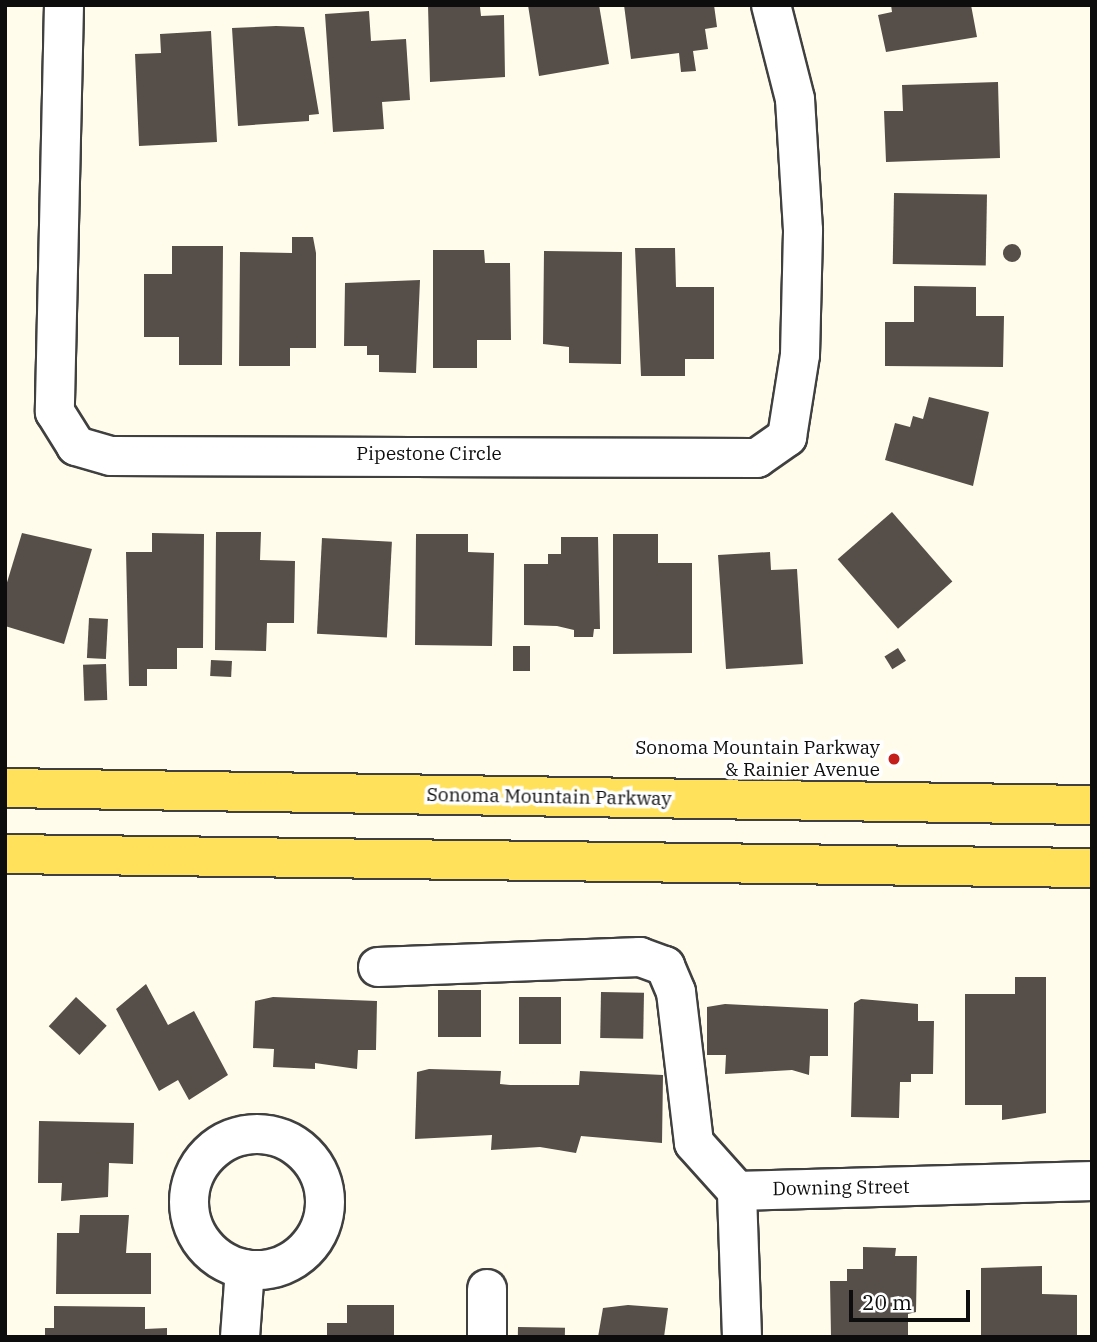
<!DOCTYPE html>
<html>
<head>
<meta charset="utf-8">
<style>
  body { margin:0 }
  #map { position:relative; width:1097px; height:1342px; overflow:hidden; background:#fffcec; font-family:"IBM Plex Serif",serif }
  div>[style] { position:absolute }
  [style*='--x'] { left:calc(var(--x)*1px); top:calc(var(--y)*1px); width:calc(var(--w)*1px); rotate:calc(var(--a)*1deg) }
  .building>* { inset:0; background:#564e48; transform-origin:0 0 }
  .round { border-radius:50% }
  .roads { filter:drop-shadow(2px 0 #404040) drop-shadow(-2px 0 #404040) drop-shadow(0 2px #404040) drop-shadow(0 -2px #404040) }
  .minor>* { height:38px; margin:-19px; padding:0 19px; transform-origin:19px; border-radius:19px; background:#fff }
  .minor>.ring { margin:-19px; padding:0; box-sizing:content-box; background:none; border:38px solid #fff; border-radius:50% }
  .major>* { height:38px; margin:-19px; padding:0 19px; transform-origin:19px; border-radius:19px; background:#ffe15c }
  .dots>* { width:19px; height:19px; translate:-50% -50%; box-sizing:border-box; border:4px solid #fff; border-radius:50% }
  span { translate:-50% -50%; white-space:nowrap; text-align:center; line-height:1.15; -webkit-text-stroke:7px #fff; paint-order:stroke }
  .street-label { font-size:19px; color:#0d0d0d }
  .poi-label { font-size:19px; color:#0d0d0d }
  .right { translate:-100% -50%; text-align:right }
  .frame { position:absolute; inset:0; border:7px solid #0d0d0d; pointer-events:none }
  .scale { position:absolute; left:849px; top:1290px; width:121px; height:32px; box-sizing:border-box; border:4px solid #0d0d0d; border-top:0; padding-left:9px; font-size:21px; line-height:24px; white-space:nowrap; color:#0d0d0d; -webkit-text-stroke:5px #fff; paint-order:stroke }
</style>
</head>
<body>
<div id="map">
  <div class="building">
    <i style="clip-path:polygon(428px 5px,472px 5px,480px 7px,481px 16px,504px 15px,505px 77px,430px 82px)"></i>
    <i style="clip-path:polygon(528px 5px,599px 5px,609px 64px,539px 76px)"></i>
    <i style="clip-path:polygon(624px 5px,714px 5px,717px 27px,705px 29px,708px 49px,693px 51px,696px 71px,681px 72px,679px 53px,631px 59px)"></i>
    <i style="clip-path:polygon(891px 5px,971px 5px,977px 37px,886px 52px,878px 15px,892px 12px)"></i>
    <i style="clip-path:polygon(369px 11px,371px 41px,406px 39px,410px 100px,382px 102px,384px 129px,333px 132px,325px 14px)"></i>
    <i style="clip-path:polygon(276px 26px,304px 27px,319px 114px,309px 115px,309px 121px,238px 126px,232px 28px)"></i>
    <i style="clip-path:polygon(211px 31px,217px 142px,139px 146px,135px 54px,161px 53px,160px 34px)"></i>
    <i style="clip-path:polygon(998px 82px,1000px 158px,886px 162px,884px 111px,903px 111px,902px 85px)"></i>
    <i style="left:894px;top:193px;width:93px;height:71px;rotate:1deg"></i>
    <i style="clip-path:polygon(292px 237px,313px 237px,316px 253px,316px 348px,290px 348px,290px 366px,239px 366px,240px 252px,292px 253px)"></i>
    <i class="round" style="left:1003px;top:244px;width:18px;height:18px"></i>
    <i style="clip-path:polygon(172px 246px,223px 246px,222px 365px,179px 365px,179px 337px,144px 337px,144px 274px,172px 274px)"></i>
    <i style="clip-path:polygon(635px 248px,675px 248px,676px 287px,714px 287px,714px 359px,685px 359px,685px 376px,641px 376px)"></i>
    <i style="clip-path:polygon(433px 250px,484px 250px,485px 263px,510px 263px,511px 340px,477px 340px,477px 368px,433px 368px)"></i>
    <i style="clip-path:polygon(544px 251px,622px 252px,621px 364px,569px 363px,569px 347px,543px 344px)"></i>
    <i style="clip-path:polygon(420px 280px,416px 373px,379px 372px,379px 355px,367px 355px,367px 346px,344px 346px,345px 283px)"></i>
    <i style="clip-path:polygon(914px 286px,976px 287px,976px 316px,1004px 316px,1003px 367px,885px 366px,885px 322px,914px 322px)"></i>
    <i style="clip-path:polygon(929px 397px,989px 412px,973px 486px,885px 460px,895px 423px,910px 427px,913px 416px,923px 419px)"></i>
    <i style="left:892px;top:512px;width:92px;height:72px;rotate:49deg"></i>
    <i style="clip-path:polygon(216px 532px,261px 532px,260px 560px,295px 561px,294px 623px,267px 623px,266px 651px,215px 650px)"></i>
    <i style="clip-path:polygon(22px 533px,92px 549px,64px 644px,5px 626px,5px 589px)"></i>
    <i style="clip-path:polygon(152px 533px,204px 534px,203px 648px,177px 648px,177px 669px,147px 669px,147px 686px,129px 686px,126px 552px,152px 552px)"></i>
    <i style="clip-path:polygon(416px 534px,468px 534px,468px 552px,494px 553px,492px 646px,415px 645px)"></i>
    <i style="clip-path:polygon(613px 534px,658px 534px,658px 563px,692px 563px,692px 653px,613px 654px)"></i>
    <i style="clip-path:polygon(561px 537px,598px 537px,600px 629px,594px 629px,593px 637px,574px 637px,574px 630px,557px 626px,524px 625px,524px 564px,548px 564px,548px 554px,561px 554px)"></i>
    <i style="left:322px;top:538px;width:70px;height:96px;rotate:3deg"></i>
    <i style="clip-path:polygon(770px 552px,771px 570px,797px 569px,803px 664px,726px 669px,718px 555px)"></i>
    <i style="left:89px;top:618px;width:19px;height:40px;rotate:3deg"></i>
    <i style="left:530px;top:646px;width:25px;height:17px;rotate:90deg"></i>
    <i style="left:898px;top:648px;width:15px;height:16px;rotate:58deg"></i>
    <i style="left:211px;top:660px;width:21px;height:16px;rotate:3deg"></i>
    <i style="left:106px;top:664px;width:36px;height:23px;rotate:88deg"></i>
    <i style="clip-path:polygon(1015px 977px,1046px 977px,1046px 1113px,1002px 1120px,1002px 1105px,965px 1105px,965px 994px,1015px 994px)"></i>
    <i style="clip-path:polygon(146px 984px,168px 1025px,194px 1011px,228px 1075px,189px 1100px,178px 1080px,159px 1091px,116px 1009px)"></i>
    <i style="left:438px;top:990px;width:43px;height:47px"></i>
    <i style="left:601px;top:992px;width:43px;height:46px;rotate:1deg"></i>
    <i style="left:76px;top:997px;width:42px;height:40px;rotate:43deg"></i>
    <i style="clip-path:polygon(273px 997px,377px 1001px,376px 1050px,358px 1050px,357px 1069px,315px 1063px,315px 1069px,273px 1067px,274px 1049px,253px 1048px,255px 1001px)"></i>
    <i style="left:519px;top:997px;width:42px;height:47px"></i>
    <i style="clip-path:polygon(861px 999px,918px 1004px,918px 1021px,934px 1021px,933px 1074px,911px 1074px,911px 1082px,900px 1082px,899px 1118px,851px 1117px,854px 1003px)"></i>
    <i style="clip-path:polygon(725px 1004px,828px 1009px,828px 1056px,810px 1056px,809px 1075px,792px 1070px,725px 1074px,726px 1055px,707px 1055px,707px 1007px)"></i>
    <i style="clip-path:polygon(429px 1069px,501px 1071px,500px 1084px,510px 1085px,579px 1085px,580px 1071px,663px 1075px,662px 1143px,581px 1136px,576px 1153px,540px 1147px,491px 1150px,492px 1135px,415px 1139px,417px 1072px)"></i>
    <i style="clip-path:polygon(39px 1121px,134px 1123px,133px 1164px,109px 1163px,108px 1197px,61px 1201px,62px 1183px,38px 1183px)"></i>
    <i style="clip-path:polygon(80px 1215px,129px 1215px,126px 1253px,151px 1253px,151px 1294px,56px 1294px,57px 1233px,79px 1233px)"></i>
    <i style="clip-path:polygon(863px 1247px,896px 1248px,895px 1256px,917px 1256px,916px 1312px,908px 1314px,908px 1337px,831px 1336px,830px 1281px,847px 1281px,847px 1269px,863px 1269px)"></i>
    <i style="clip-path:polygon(1042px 1266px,1042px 1294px,1077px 1295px,1077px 1337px,981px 1337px,981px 1268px)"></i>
    <i style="clip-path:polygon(347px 1305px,394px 1305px,394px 1337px,327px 1337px,327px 1323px,347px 1323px)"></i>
    <i style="clip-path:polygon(628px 1305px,668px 1308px,664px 1337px,598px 1337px,603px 1308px)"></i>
    <i style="clip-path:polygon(54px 1306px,145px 1307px,145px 1329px,167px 1328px,167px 1337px,45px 1337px,45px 1328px,54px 1328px)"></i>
    <i style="left:518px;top:1327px;width:47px;height:10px;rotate:1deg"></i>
  </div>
  <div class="roads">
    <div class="minor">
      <i style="--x:64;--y:5;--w:407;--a:91.3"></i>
      <i style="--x:55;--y:412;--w:40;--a:58"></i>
      <i style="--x:76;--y:446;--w:36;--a:16"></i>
      <i style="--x:111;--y:456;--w:646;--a:0.18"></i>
      <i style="--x:757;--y:458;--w:37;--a:-35"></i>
      <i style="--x:787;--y:437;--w:83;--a:-81"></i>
      <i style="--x:800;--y:355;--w:125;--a:-88.6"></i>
      <i style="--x:803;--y:230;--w:131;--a:-93.5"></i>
      <i style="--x:795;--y:99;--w:97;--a:-104.3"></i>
      <i style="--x:378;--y:967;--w:262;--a:-2.2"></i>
      <i style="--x:640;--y:957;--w:27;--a:20"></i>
      <i style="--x:665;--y:966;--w:28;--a:67"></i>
      <i style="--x:676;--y:992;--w:152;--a:83.2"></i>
      <i style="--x:694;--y:1143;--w:64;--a:48.1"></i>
      <i class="ring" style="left:189px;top:1134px;width:98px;height:98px"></i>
      <i style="--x:487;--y:1289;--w:48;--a:90"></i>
      <i style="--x:240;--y:1337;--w:68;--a:-85.8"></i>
      <i style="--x:742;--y:1337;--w:146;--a:-92"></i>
      <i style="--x:737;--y:1191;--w:355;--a:-1.6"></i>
    </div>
    <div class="major">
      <i style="--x:5;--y:788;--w:1087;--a:0.9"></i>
      <i style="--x:5;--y:854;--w:1087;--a:0.74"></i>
    </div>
  </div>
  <div class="dots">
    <i style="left:894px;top:759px;background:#c41f1d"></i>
  </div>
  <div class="street-label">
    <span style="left:429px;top:454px">Pipestone Circle</span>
    <span style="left:549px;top:797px;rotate:1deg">Sonoma Mountain Parkway</span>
    <span style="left:841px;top:1188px;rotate:-1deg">Downing Street</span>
  </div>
  <div class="poi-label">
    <span class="right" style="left:880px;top:759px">Sonoma Mountain Parkway<br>&amp; Rainier Avenue</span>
  </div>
  <div class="frame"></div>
  <div class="scale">20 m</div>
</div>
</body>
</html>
